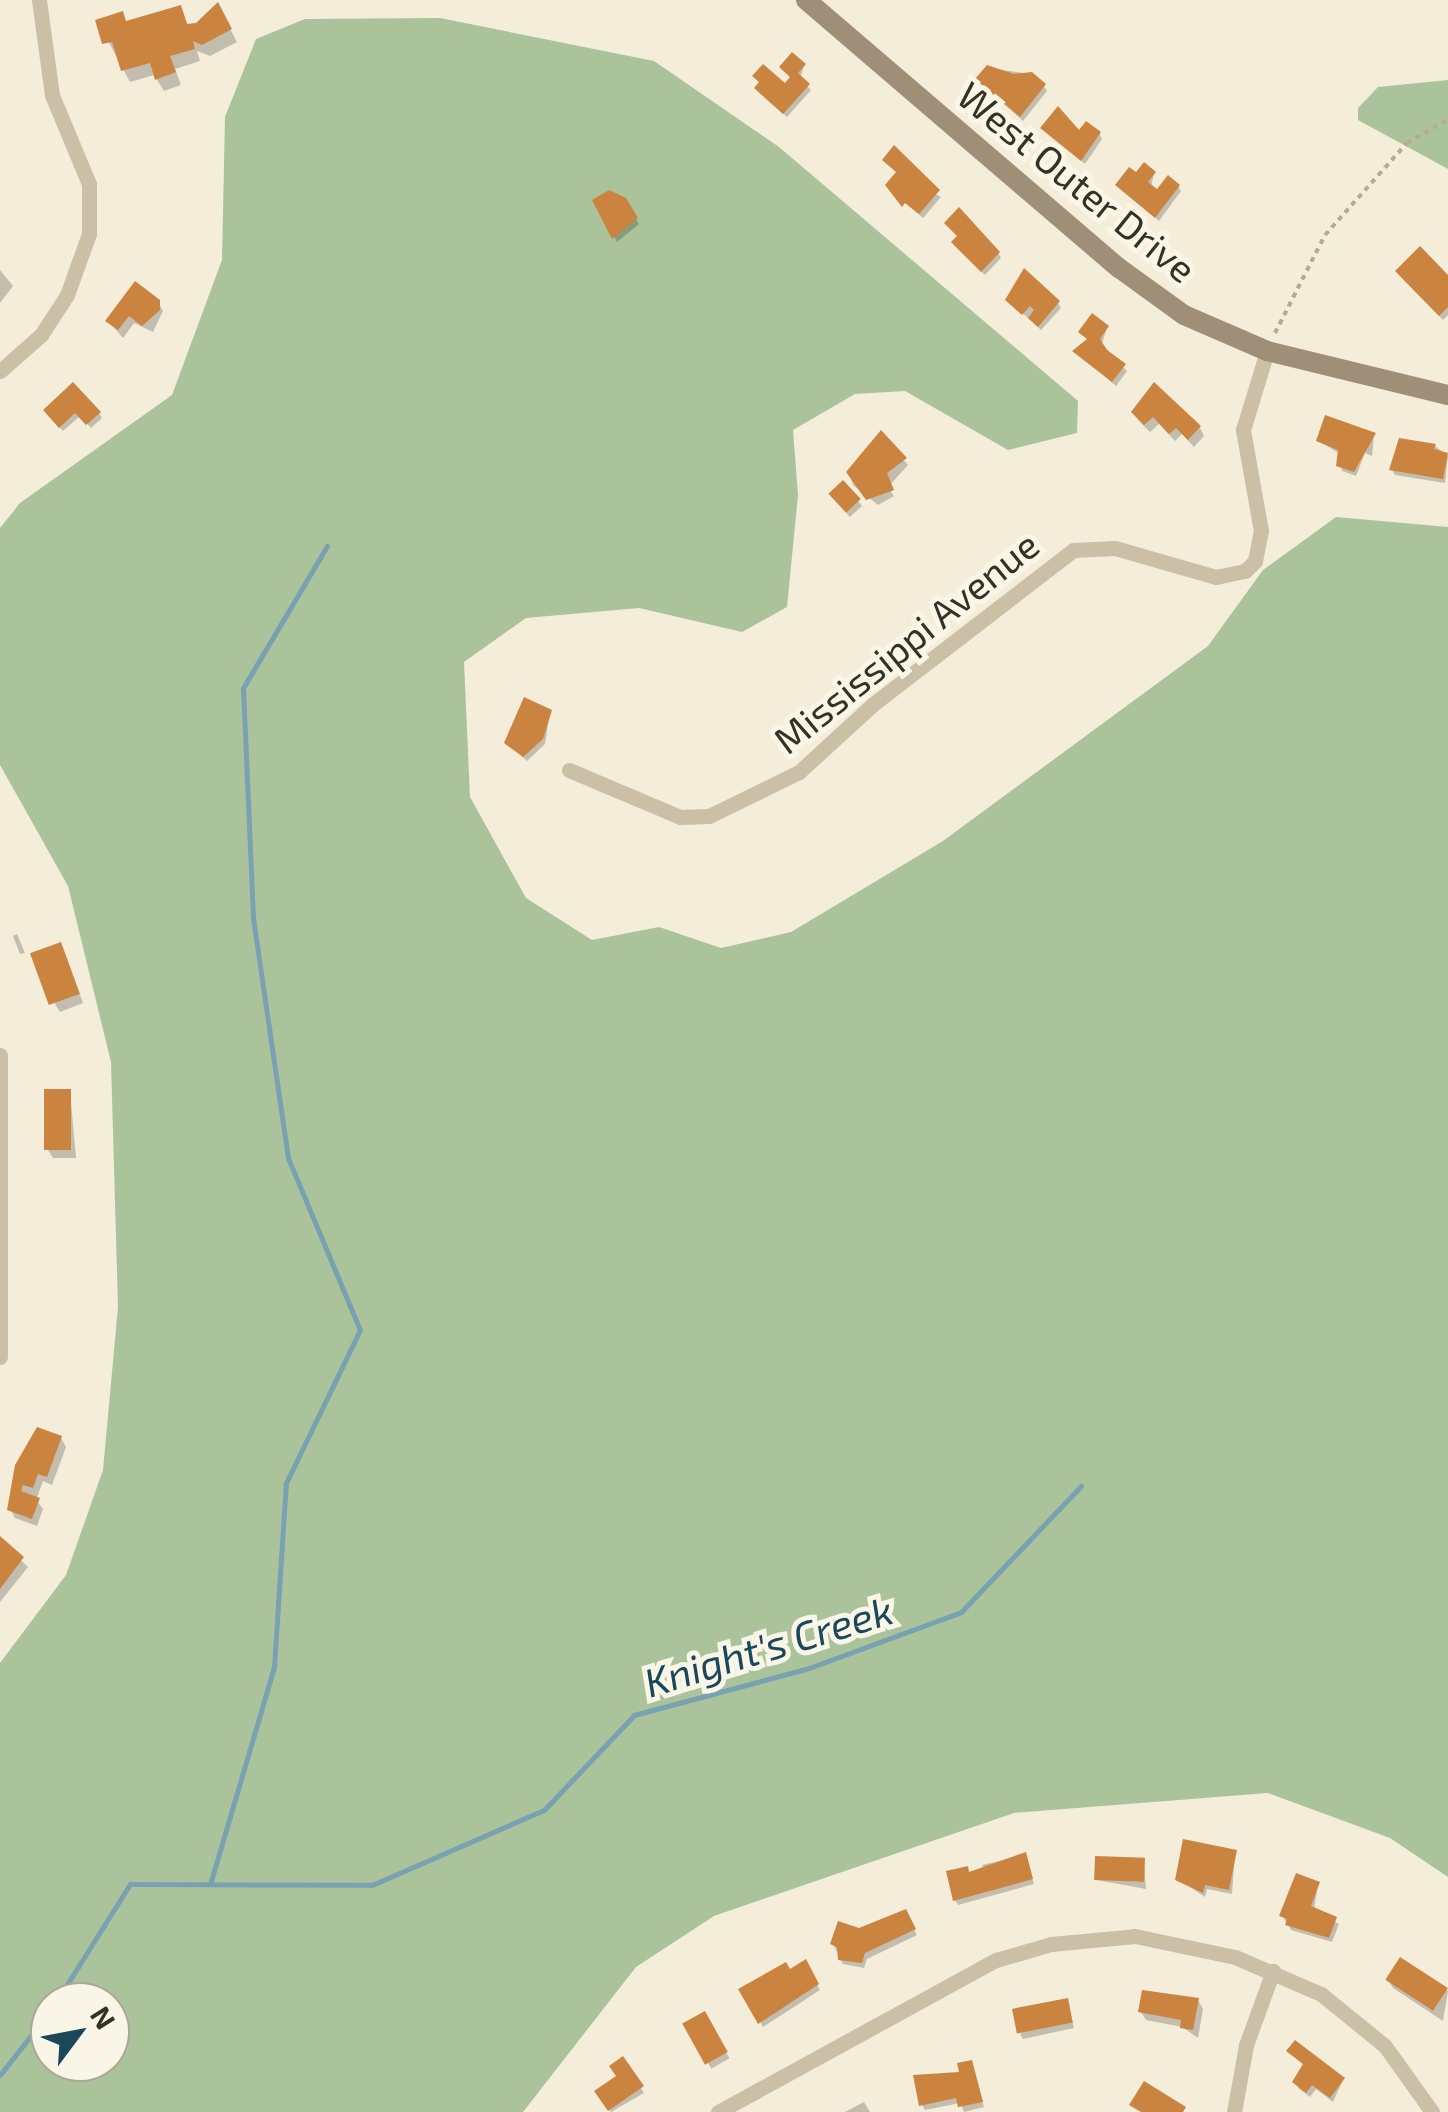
<!DOCTYPE html>
<html>
<head>
<meta charset="utf-8">
<style>
  body { margin:0 }
  #map { position:relative; width:1448px; height:2112px; overflow:hidden; background:#f3edda; font-family:"Exo 2",sans-serif }
  div>[style] { position:absolute }
  [style*='--x'] { left:calc(var(--x)*1px); top:calc(var(--y)*1px); width:calc(var(--w)*1px); rotate:calc(var(--a)*1deg) }
  .green>* { inset:0; background:#abc39a }
  .shadow>* { inset:0; background:#0003; transform-origin:0 0 }
  .stream>* { height:5px; margin:-2.5px; padding:0 2.5px; transform-origin:2.5px; border-radius:2.5px; background:#78a1b1 }
  .building>* { inset:0; background:#cb8340; transform-origin:0 0 }
  .path>* { height:4px; margin-top:-2px; transform-origin:0; background:repeating-linear-gradient(90deg,#b7aa90 0 5px,transparent 0 10px) }
  .street>* { height:15px; margin:-7.5px; padding:0 7.5px; transform-origin:7.5px; border-radius:7.5px; background:#cbc0a6 }
  .secondary>* { height:20px; margin:-10px; padding:0 10px; transform-origin:10px; border-radius:10px; background:#9f8f77 }
  span { translate:-50% -50%; white-space:nowrap; text-align:center; line-height:1.15; -webkit-text-stroke:10px #faf6e7; paint-order:stroke }
  .street-label { font-size:38px; color:#373027 }
  .water-label { font-size:40px; color:#1b475b; font-style:italic }
  .north { position:absolute; left:30px; top:1982px; width:100px; height:100px; box-sizing:border-box; background:#faf6e7; border:2px solid #aca79a; border-radius:50%; rotate:58deg; font-size:28px; font-weight:700; line-height:40px; text-align:center; color:#373027 }
  .north::after { content:''; display:block; margin:auto; width:35px; height:45px; background:#1b475b; clip-path:polygon(50% 0,100% 100%,50% 72%,0 100%) }
</style>
</head>
<body>
<div id="map">
  <div class="green">
    <i style="clip-path:polygon(evenodd,440px 18px,654px 61px,779px 147px,1078px 401px,1077px 433px,1008px 450px,905px 391px,855px 394px,793px 430px,798px 495px,787px 607px,742px 632px,639px 608px,526px 618px,464px 662px,470px 797px,526px 898px,592px 940px,659px 927px,721px 948px,791px 932px,943px 841px,1208px 646px,1263px 570px,1336px 517px,1448px 527px,1448px 1877px,1390px 1838px,1268px 1793px,1014px 1813px,714px 1916px,636px 1967px,523px 2112px,0 2112px,0 1663px,66px 1575px,103px 1470px,118px 1307px,111px 1062px,68px 886px,0 765px,0 528px,20px 503px,172px 395px,222px 260px,225px 117px,256px 39px,305px 19px,440px 18px,50px 2002px,110px 2002px,110px 2062px,50px 2062px,50px 2002px)"></i>
    <i style="clip-path:polygon(1448px 80px,1448px 169px,1358px 120px,1358px 108px,1378px 87px)"></i>
  </div>
  <div class="shadow">
    <i style="clip-path:polygon(218px 6px,237px 42px,210px 56px,197px 51px,200px 61px,175px 69px,181px 85px,164px 91px,154px 75px,130px 82px,98px 22px,122px 14px,127px 23px,180px 8px,189px 27px,197px 26px)"></i>
    <i style="clip-path:polygon(804px 66px,800px 79px,811px 90px,787px 117px,760px 93px,785px 86px)"></i>
    <i style="clip-path:polygon(988px 68px,1031px 74px,1044px 86px,1047px 91px,1023px 121px,981px 84px)"></i>
    <i style="clip-path:polygon(1043px 129px,1099px 133px,1102px 139px,1085px 164px)"></i>
    <i style="clip-path:polygon(898px 173px,941px 197px,923px 218px,891px 191px)"></i>
    <i style="clip-path:polygon(1154px 173px,1151px 187px,1157px 192px,1178px 186px,1181px 191px,1159px 221px,1118px 185px)"></i>
    <i style="clip-path:polygon(624px 200px,639px 224px,617px 242px,596px 201px)"></i>
    <i style="clip-path:polygon(957px 248px,998px 253px,1001px 258px,985px 275px)"></i>
    <i style="clip-path:polygon(0 270px,13px 286px,0 303px)"></i>
    <i style="clip-path:polygon(1401px 277px,1448px 278px,1448px 315px,1443px 320px)"></i>
    <i style="clip-path:polygon(1008px 300px,1058px 303px,1061px 308px,1041px 330px)"></i>
    <i style="clip-path:polygon(158px 302px,163px 311px,153px 332px,134px 323px,123px 338px,108px 321px)"></i>
    <i style="clip-path:polygon(1107px 327px,1102px 344px,1127px 371px,1116px 386px,1075px 351px,1089px 341px,1081px 332px)"></i>
    <i style="clip-path:polygon(1154px 385px,1200px 428px,1204px 436px,1194px 447px,1182px 434px,1175px 441px,1159px 424px,1150px 432px,1139px 421px,1134px 412px)"></i>
    <i style="clip-path:polygon(46px 411px,99px 413px,102px 418px,91px 428px,80px 416px,63px 431px)"></i>
    <i style="clip-path:polygon(881px 433px,908px 465px,888px 487px,894px 496px,878px 505px,853px 485px,849px 473px)"></i>
    <i style="clip-path:polygon(1374px 435px,1372px 456px,1365px 453px,1356px 476px,1342px 471px,1340px 454px,1319px 441px)"></i>
    <i style="clip-path:polygon(1435px 446px,1448px 456px,1445px 483px,1395px 475px,1392px 470px)"></i>
    <i style="clip-path:polygon(843px 483px,862px 506px,850px 517px,834px 499px)"></i>
    <i style="clip-path:polygon(550px 712px,545px 744px,527px 761px,507px 742px)"></i>
    <i style="clip-path:polygon(17px 934px,25px 953px,20px 954px,13px 936px)"></i>
    <i style="clip-path:polygon(65px 954px,83px 1003px,60px 1012px,55px 1004px)"></i>
    <i style="clip-path:polygon(70px 1091px,76px 1158px,53px 1158px,48px 1150px)"></i>
    <i style="clip-path:polygon(61px 1438px,66px 1447px,52px 1485px,43px 1481px,36px 1500px,43px 1509px,37px 1526px,15px 1518px,10px 1509px,18px 1466px)"></i>
    <i style="clip-path:polygon(0 1540px,28px 1567px,0 1602px)"></i>
    <i style="clip-path:polygon(1235px 1852px,1232px 1894px,1207px 1889px,1205px 1897px,1178px 1879px)"></i>
    <i style="clip-path:polygon(1025px 1855px,1034px 1884px,958px 1905px,955px 1900px,984px 1872px,982px 1865px)"></i>
    <i style="clip-path:polygon(1144px 1861px,1146px 1889px,1097px 1880px)"></i>
    <i style="clip-path:polygon(1318px 1884px,1314px 1910px,1339px 1924px,1332px 1942px,1291px 1930px,1282px 1915px)"></i>
    <i style="clip-path:polygon(905px 1912px,917px 1935px,867px 1959px,864px 1968px,843px 1964px,833px 1944px)"></i>
    <i style="clip-path:polygon(1401px 1961px,1448px 1991px,1443px 2021px,1393px 1988px,1388px 1980px)"></i>
    <i style="clip-path:polygon(805px 1963px,820px 1990px,763px 2027px,742px 1990px)"></i>
    <i style="clip-path:polygon(1198px 2000px,1203px 2009px,1198px 2038px,1182px 2027px,1146px 2020px,1141px 2012px)"></i>
    <i style="clip-path:polygon(1067px 2001px,1074px 2028px,1023px 2039px,1020px 2034px)"></i>
    <i style="left:704px;top:2014px;width:51px;height:21px;rotate:60deg"></i>
    <i style="clip-path:polygon(1289px 2052px,1343px 2080px,1333px 2102px,1316px 2089px,1310px 2097px,1298px 2088px,1305px 2066px)"></i>
    <i style="clip-path:polygon(622px 2059px,644px 2093px,611px 2112px,597px 2091px,619px 2077px)"></i>
    <i style="clip-path:polygon(971px 2063px,984px 2107px,964px 2112px,960px 2103px,925px 2110px,922px 2105px)"></i>
    <i style="clip-path:polygon(864px 2102px,870px 2112px,845px 2112px)"></i>
  </div>
  <div class="stream">
    <i style="--x:211;--y:1881;--w:223;--a:-73.6"></i>
    <i style="--x:274;--y:1667;--w:184;--a:-86.3"></i>
    <i style="--x:286;--y:1483;--w:170;--a:-64.2"></i>
    <i style="--x:360;--y:1330;--w:186;--a:-112.7"></i>
    <i style="--x:288;--y:1158;--w:244;--a:-98.3"></i>
    <i style="--x:253;--y:917;--w:229;--a:-92.5"></i>
    <i style="--x:243;--y:688;--w:165;--a:-59.4"></i>
    <i style="--x:56;--y:2002;--w:139;--a:-57.9"></i>
    <i style="--x:130;--y:1884;--w:242;--a:0.2"></i>
    <i style="--x:372;--y:1885;--w:188;--a:-23.6"></i>
    <i style="--x:544;--y:1810;--w:131;--a:-46.5"></i>
    <i style="--x:634;--y:1715;--w:181;--a:-15"></i>
    <i style="--x:809;--y:1668;--w:162;--a:-20.2"></i>
    <i style="--x:961;--y:1612;--w:174;--a:-46.4"></i>
    <i style="--x:0;--y:2075;--w:81;--a:-52"></i>
  </div>
  <div class="building">
    <i style="clip-path:polygon(218px 2px,232px 29px,202px 45px,193px 41px,195px 49px,170px 56px,176px 72px,155px 80px,150px 63px,121px 71px,112px 42px,102px 44px,95px 20px,123px 11px,126px 21px,181px 5px,187px 24px,196px 23px)"></i>
    <i style="clip-path:polygon(792px 52px,806px 64px,798px 73px,810px 84px,783px 114px,754px 88px,759px 82px,752px 76px,763px 64px,785px 83px,790px 77px,779px 67px)"></i>
    <i style="clip-path:polygon(987px 65px,1014px 74px,1032px 72px,1046px 84px,1020px 117px,975px 79px)"></i>
    <i style="clip-path:polygon(1058px 106px,1079px 130px,1086px 121px,1101px 132px,1081px 161px,1040px 128px)"></i>
    <i style="clip-path:polygon(894px 145px,940px 190px,919px 214px,905px 203px,902px 207px,885px 185px,896px 172px,882px 160px)"></i>
    <i style="clip-path:polygon(1144px 162px,1156px 172px,1148px 182px,1157px 189px,1168px 175px,1180px 185px,1155px 218px,1115px 185px,1129px 167px,1136px 172px)"></i>
    <i style="clip-path:polygon(609px 190px,626px 198px,638px 218px,612px 239px,592px 200px)"></i>
    <i style="clip-path:polygon(959px 207px,1000px 252px,981px 272px,951px 242px,957px 236px,944px 223px)"></i>
    <i style="clip-path:polygon(1420px 246px,1448px 275px,1448px 307px,1439px 316px,1395px 271px)"></i>
    <i style="clip-path:polygon(1024px 268px,1060px 301px,1038px 327px,1028px 318px,1034px 310px,1030px 306px,1022px 315px,1005px 300px)"></i>
    <i style="clip-path:polygon(135px 281px,160px 300px,160px 310px,142px 326px,129px 316px,118px 330px,105px 321px)"></i>
    <i style="clip-path:polygon(1092px 313px,1109px 326px,1100px 339px,1107px 350px,1126px 364px,1112px 382px,1072px 351px,1087px 339px,1078px 332px)"></i>
    <i style="clip-path:polygon(73px 382px,101px 412px,86px 425px,75px 413px,59px 428px,43px 410px)"></i>
    <i style="clip-path:polygon(1154px 382px,1201px 426px,1188px 440px,1176px 428px,1169px 434px,1153px 417px,1144px 425px,1131px 412px)"></i>
    <i style="clip-path:polygon(1325px 415px,1376px 433px,1354px 472px,1336px 466px,1338px 450px,1316px 441px)"></i>
    <i style="clip-path:polygon(881px 430px,907px 458px,887px 473px,894px 490px,866px 500px,846px 472px)"></i>
    <i style="clip-path:polygon(1399px 438px,1436px 444px,1434px 449px,1448px 453px,1443px 479px,1389px 470px)"></i>
    <i style="left:843px;top:480px;width:26px;height:20px;rotate:47deg"></i>
    <i style="clip-path:polygon(524px 697px,552px 710px,543px 739px,523px 757px,504px 743px)"></i>
    <i style="left:61px;top:942px;width:55px;height:33px;rotate:70deg"></i>
    <i style="left:44px;top:1089px;width:27px;height:61px"></i>
    <i style="clip-path:polygon(37px 1427px,62px 1436px,47px 1477px,38px 1474px,33px 1488px,23px 1485px,21px 1491px,40px 1498px,32px 1519px,7px 1510px,15px 1465px)"></i>
    <i style="clip-path:polygon(0 1536px,24px 1557px,0 1589px)"></i>
    <i style="clip-path:polygon(1183px 1839px,1237px 1850px,1229px 1890px,1205px 1885px,1203px 1893px,1175px 1880px)"></i>
    <i style="clip-path:polygon(1026px 1852px,1033px 1879px,953px 1901px,946px 1871px,968px 1866px,969px 1872px)"></i>
    <i style="left:1095px;top:1856px;width:50px;height:24px;rotate:2deg"></i>
    <i style="clip-path:polygon(1296px 1873px,1320px 1882px,1311px 1906px,1337px 1917px,1329px 1938px,1285px 1925px,1287px 1919px,1279px 1916px)"></i>
    <i style="clip-path:polygon(906px 1909px,916px 1929px,865px 1953px,862px 1963px,838px 1960px,837px 1947px,830px 1944px,838px 1921px,859px 1928px)"></i>
    <i style="left:1400px;top:1957px;width:57px;height:27px;rotate:33deg"></i>
    <i style="clip-path:polygon(806px 1959px,819px 1984px,758px 2024px,738px 1989px,786px 1962px,790px 1969px)"></i>
    <i style="clip-path:polygon(1142px 1990px,1199px 1998px,1193px 2030px,1180px 2028px,1181px 2020px,1138px 2012px)"></i>
    <i style="left:1068px;top:1998px;width:25px;height:57px;rotate:79deg"></i>
    <i style="left:705px;top:2011px;width:47px;height:26px;rotate:61deg"></i>
    <i style="clip-path:polygon(1295px 2040px,1345px 2078px,1330px 2098px,1312px 2085px,1306px 2093px,1292px 2082px,1303px 2064px,1286px 2051px)"></i>
    <i style="clip-path:polygon(623px 2056px,644px 2086px,608px 2111px,594px 2091px,616px 2076px,609px 2066px)"></i>
    <i style="clip-path:polygon(972px 2060px,983px 2102px,958px 2107px,956px 2098px,919px 2106px,913px 2075px,959px 2072px,957px 2063px)"></i>
    <i style="clip-path:polygon(1144px 2081px,1186px 2107px,1183px 2112px,1141px 2112px,1129px 2105px)"></i>
  </div>
  <div class="path">
    <i style="--x:1275;--y:333;--w:110;--a:-63"></i>
    <i style="--x:1325;--y:235;--w:123;--a:-48.3"></i>
    <i style="--x:1407;--y:143;--w:48;--a:-30.3"></i>
  </div>
  <div class="street">
    <i style="--x:0;--y:371;--w:55;--a:-41.3"></i>
    <i style="--x:41;--y:335;--w:48;--a:-57"></i>
    <i style="--x:67;--y:295;--w:65;--a:-70.2"></i>
    <i style="--x:89;--y:234;--w:50;--a:-90"></i>
    <i style="--x:89;--y:184;--w:96;--a:-112.6"></i>
    <i style="--x:52;--y:95;--w:96;--a:-97.8"></i>
    <i style="--x:569;--y:770;--w:121;--a:22.9"></i>
    <i style="--x:680;--y:817;--w:29;--a:-2"></i>
    <i style="--x:709;--y:816;--w:100;--a:-26.1"></i>
    <i style="--x:799;--y:772;--w:99;--a:-42.5"></i>
    <i style="--x:872;--y:705;--w:254;--a:-37.6"></i>
    <i style="--x:1073;--y:550;--w:42;--a:-2.7"></i>
    <i style="--x:1115;--y:548;--w:105;--a:16"></i>
    <i style="--x:1216;--y:577;--w:30;--a:-12"></i>
    <i style="--x:1245;--y:571;--w:14;--a:-45"></i>
    <i style="--x:1255;--y:561;--w:31;--a:-79"></i>
    <i style="--x:1261;--y:531;--w:103;--a:-100.1"></i>
    <i style="--x:1243;--y:430;--w:83;--a:-73.1"></i>
    <i style="--x:0;--y:1055;--w:302;--a:90"></i>
    <i style="--x:718;--y:2112;--w:317;--a:-28.7"></i>
    <i style="--x:996;--y:1960;--w:57;--a:-16.2"></i>
    <i style="--x:1051;--y:1944;--w:84;--a:-5.4"></i>
    <i style="--x:1135;--y:1936;--w:102;--a:11.9"></i>
    <i style="--x:1235;--y:1957;--w:94;--a:23.3"></i>
    <i style="--x:1321;--y:1994;--w:82;--a:39.1"></i>
    <i style="--x:1385;--y:2046;--w:81;--a:54.5"></i>
    <i style="--x:1234;--y:2112;--w:68;--a:-79.8"></i>
    <i style="--x:1246;--y:2045;--w:79;--a:-70"></i>
  </div>
  <div class="secondary">
    <i style="--x:806;--y:0;--w:412;--a:40.6"></i>
    <i style="--x:1119;--y:268;--w:80;--a:35.9"></i>
    <i style="--x:1184;--y:315;--w:90;--a:23.4"></i>
    <i style="--x:1267;--y:351;--w:186;--a:13.7"></i>
  </div>
  <div class="street-label">
    <span style="left:1077px;top:182px;rotate:39deg">West Outer Drive</span>
    <span style="left:906px;top:642px;rotate:-39deg">Mississippi Avenue</span>
  </div>
  <div class="water-label">
    <span style="left:768px;top:1645px;rotate:-17deg">Knight's Creek</span>
  </div>
  <div class="north">N</div>
</div>
</body>
</html>
